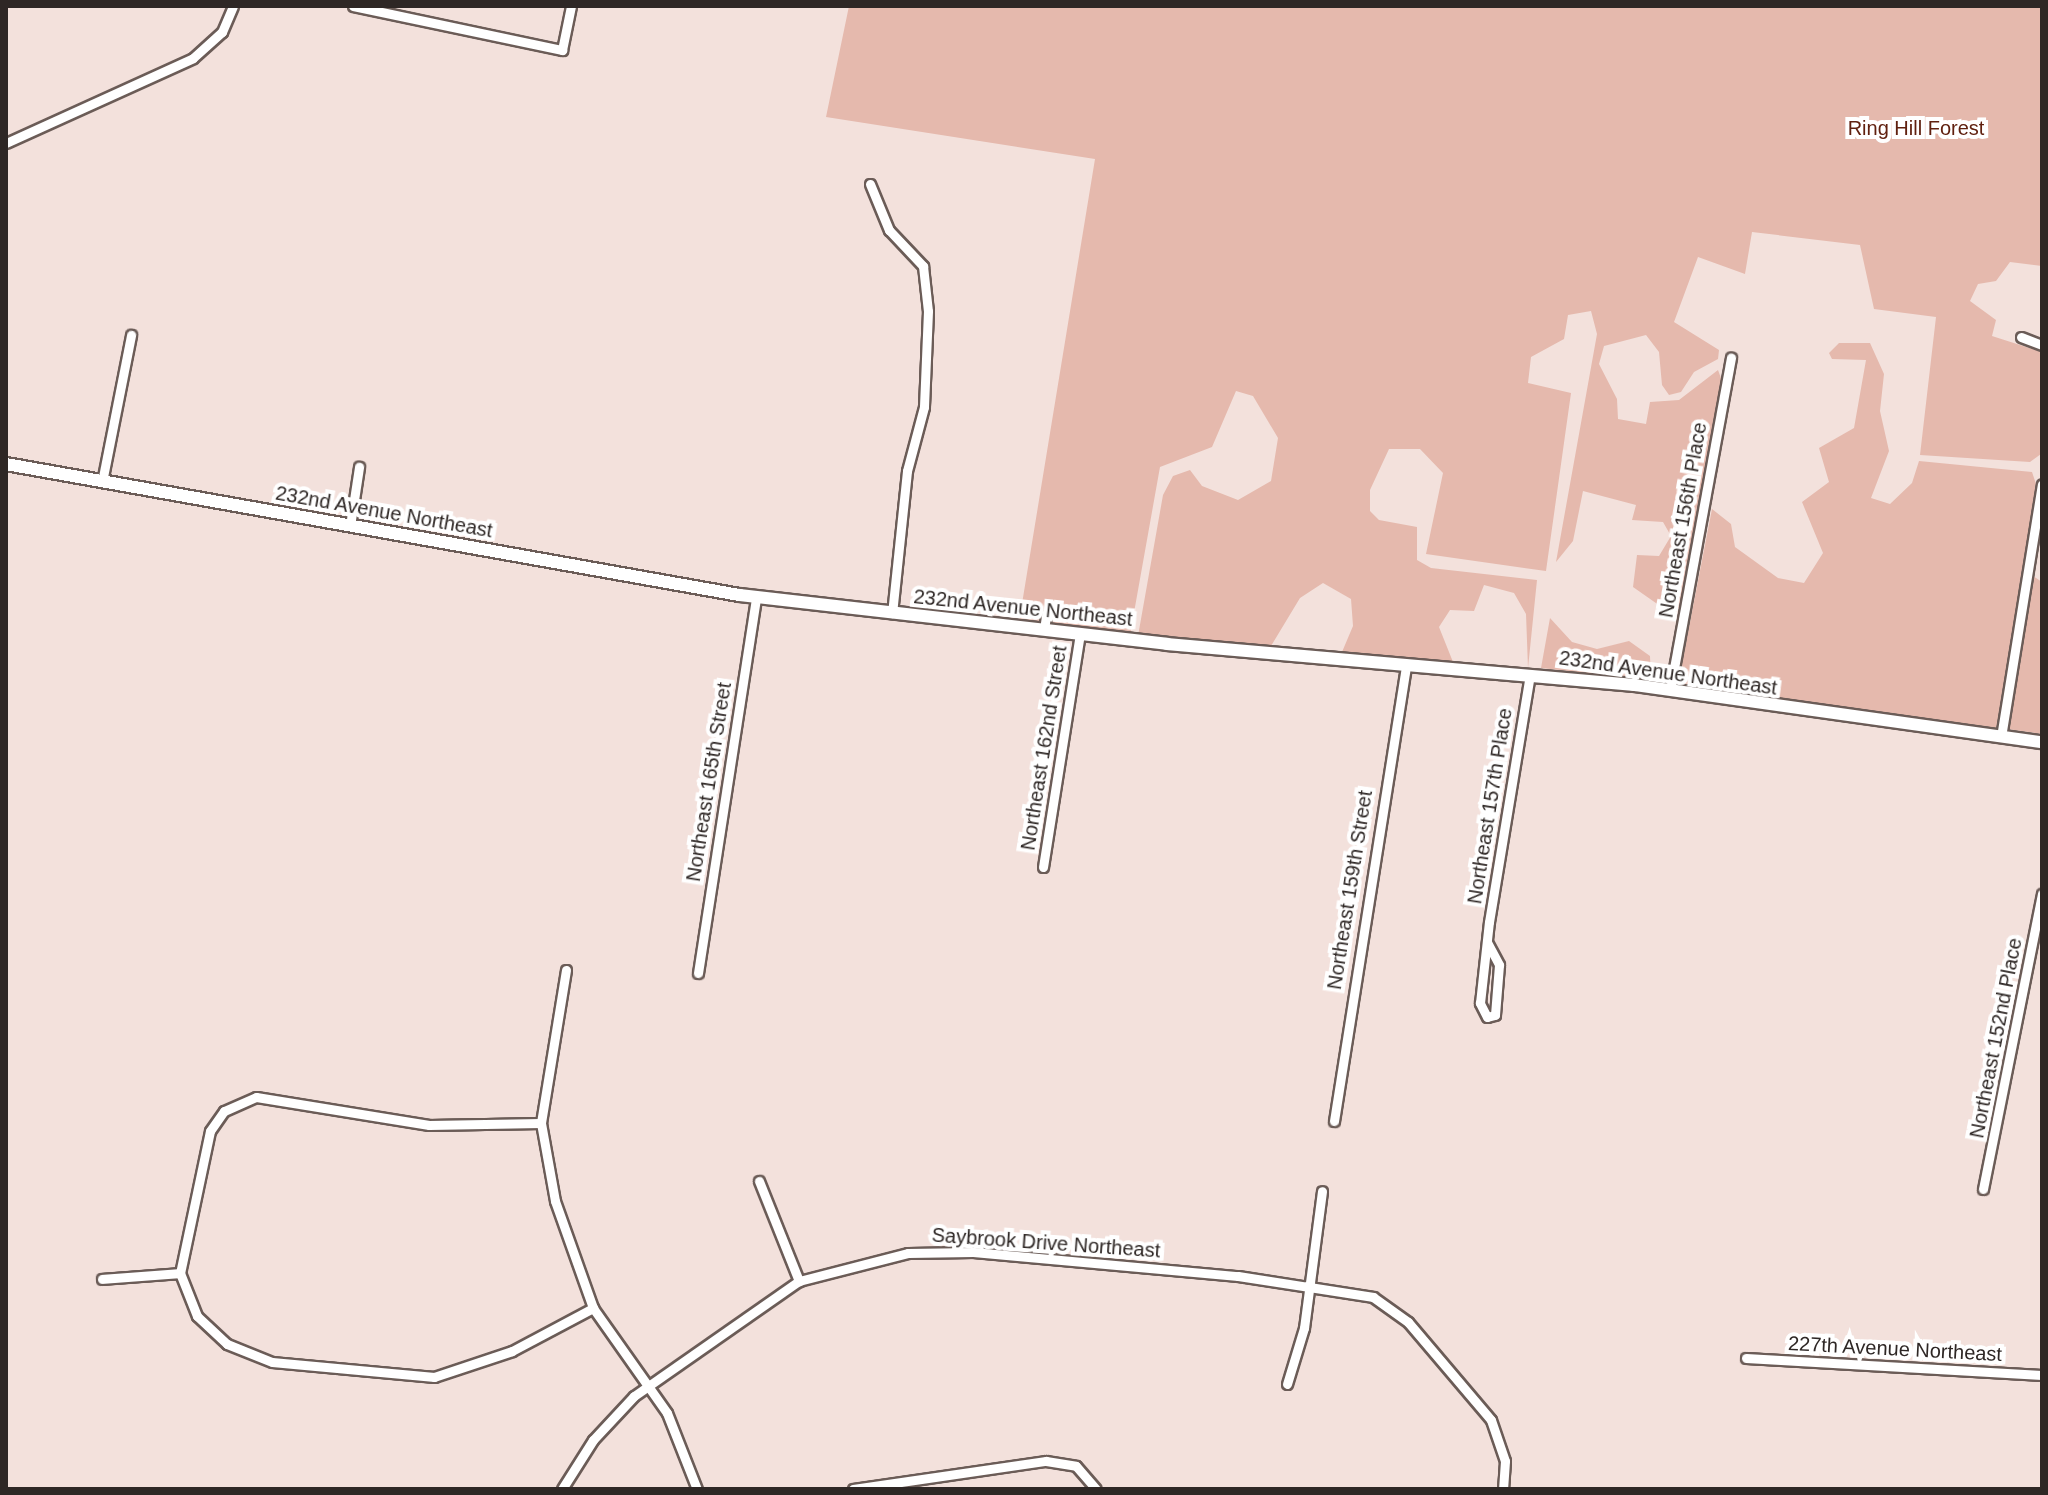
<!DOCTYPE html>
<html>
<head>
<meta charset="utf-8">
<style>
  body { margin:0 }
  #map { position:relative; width:2048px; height:1495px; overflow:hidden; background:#f3e1dc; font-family:Arial,sans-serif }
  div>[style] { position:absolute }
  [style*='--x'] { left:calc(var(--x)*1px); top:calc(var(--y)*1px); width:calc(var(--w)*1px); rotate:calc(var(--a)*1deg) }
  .green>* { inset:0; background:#e5b9ad }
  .roads { filter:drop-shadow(2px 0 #6b5c57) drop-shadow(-2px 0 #6b5c57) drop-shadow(0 2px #6b5c57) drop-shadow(0 -2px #6b5c57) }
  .minor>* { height:9px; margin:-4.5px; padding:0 4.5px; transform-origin:4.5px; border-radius:4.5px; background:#fff }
  .tertiary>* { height:12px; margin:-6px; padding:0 6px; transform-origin:6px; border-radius:6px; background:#fff }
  span { translate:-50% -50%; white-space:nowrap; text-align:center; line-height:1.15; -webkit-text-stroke:8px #fff; paint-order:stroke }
  .park-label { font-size:20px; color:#60200f }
  .street-label { font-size:20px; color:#2e2725 }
  .frame { position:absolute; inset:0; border:8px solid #2e2725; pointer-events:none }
</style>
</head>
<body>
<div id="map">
  <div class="green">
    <i style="clip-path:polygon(849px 6px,2042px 6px,2042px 266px,2010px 262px,1996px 281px,1978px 284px,1970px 301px,1996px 320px,1992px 336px,2042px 352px,2041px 454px,2030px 462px,1920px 455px,1936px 317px,1874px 309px,1860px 245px,1752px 232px,1745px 274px,1698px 257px,1674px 322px,1719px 350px,1718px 359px,1694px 372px,1681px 392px,1669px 395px,1662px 385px,1659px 352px,1646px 335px,1604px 346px,1599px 364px,1617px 399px,1618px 419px,1646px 424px,1650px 402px,1679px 400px,1718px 370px,1722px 381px,1680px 608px,1663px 608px,1633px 587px,1637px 555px,1659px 556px,1671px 536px,1663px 522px,1632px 520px,1636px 505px,1583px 491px,1573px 541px,1556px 562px,1597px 334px,1591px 311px,1568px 315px,1564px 339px,1531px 357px,1528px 383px,1571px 393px,1546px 571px,1426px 554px,1443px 473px,1420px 449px,1389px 449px,1370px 490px,1370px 511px,1379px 520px,1417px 527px,1417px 560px,1431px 568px,1537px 580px,1528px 668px,1526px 614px,1514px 593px,1484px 585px,1474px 611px,1450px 610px,1439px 627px,1453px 662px,1342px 652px,1353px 626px,1351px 599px,1323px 583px,1300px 598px,1271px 646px,1138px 636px,1163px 495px,1173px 476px,1190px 470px,1202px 486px,1238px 500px,1271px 481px,1278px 438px,1253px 396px,1236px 391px,1212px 447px,1160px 467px,1130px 635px,1019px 622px,1095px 159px,826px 117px)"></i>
    <i style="clip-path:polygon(1839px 343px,1870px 343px,1884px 374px,1880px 411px,1889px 451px,1871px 498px,1890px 504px,1912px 483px,1919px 461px,2032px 472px,2036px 484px,1997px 728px,1678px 684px,1712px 509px,1731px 524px,1735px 547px,1778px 578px,1804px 583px,1823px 553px,1802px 502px,1829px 482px,1819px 448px,1854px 428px,1866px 360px,1832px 359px,1829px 353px)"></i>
    <i style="clip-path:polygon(2033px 576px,2042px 582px,2042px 734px,2007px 729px)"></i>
    <i style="clip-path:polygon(1550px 618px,1572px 642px,1597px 649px,1629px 641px,1650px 656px,1651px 680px,1541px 668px)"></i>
  </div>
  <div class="roads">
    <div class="minor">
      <i style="--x:353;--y:6;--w:214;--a:11.9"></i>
      <i style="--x:562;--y:50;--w:45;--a:-78.4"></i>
      <i style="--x:6;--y:143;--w:205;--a:-24.4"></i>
      <i style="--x:193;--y:58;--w:39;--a:-42"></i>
      <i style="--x:222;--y:32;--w:28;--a:-67"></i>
      <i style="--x:870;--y:184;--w:50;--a:67.6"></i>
      <i style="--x:889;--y:230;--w:50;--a:46.6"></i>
      <i style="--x:923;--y:266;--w:45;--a:83.7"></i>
      <i style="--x:928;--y:311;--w:96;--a:92.4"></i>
      <i style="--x:924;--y:407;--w:66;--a:104.9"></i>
      <i style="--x:907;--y:471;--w:143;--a:96"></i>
      <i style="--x:2021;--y:337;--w:22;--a:21"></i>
      <i style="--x:102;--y:482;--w:150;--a:-78.8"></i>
      <i style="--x:350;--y:526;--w:60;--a:-81.3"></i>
      <i style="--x:1044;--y:630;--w:14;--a:-82"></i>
      <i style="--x:1670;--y:690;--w:338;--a:-79.6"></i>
      <i style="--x:2001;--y:737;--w:256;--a:-80.8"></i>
      <i style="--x:1043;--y:867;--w:236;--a:-81"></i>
      <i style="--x:1487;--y:942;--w:26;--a:62"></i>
      <i style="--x:1499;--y:965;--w:50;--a:94.6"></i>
      <i style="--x:1495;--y:1015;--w:8;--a:166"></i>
      <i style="--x:1487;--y:1017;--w:16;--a:-117"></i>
      <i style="--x:1480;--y:1003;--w:81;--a:-83.7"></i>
      <i style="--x:1489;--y:922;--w:250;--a:-80.6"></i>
      <i style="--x:566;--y:970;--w:155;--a:99.3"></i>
      <i style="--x:541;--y:1123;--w:79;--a:79.8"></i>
      <i style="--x:555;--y:1201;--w:114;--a:70.4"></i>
      <i style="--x:593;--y:1308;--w:128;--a:54.8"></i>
      <i style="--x:667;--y:1413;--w:82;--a:68.5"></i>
      <i style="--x:698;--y:973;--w:380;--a:-81.2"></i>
      <i style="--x:1334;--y:1121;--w:460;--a:-81"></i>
      <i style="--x:541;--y:1123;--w:112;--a:179"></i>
      <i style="--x:429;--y:1125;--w:175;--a:-170.8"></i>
      <i style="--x:256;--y:1097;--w:35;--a:156"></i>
      <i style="--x:224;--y:1111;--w:24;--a:125"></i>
      <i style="--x:210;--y:1131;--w:145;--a:101.9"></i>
      <i style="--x:180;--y:1273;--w:46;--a:68.4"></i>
      <i style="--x:197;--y:1316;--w:41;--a:43"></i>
      <i style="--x:227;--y:1344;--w:48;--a:21.8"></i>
      <i style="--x:272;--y:1362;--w:163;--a:5.3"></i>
      <i style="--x:434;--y:1377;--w:82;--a:-18.4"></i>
      <i style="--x:512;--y:1351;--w:92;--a:-28"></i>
      <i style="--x:759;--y:1181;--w:108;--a:68.2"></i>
      <i style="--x:1983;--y:1189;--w:301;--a:-78.7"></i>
      <i style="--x:102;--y:1279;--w:78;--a:-4.4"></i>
      <i style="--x:1746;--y:1358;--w:296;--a:3.3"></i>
      <i style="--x:1287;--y:1384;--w:59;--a:-73.1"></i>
      <i style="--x:1304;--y:1328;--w:138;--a:-82.5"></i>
      <i style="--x:562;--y:1489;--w:58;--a:-57.7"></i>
      <i style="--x:593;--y:1440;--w:60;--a:-47"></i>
      <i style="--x:634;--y:1396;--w:201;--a:-34.9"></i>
      <i style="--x:799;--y:1281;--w:113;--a:-14.4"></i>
      <i style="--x:908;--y:1253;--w:65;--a:-0.9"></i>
      <i style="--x:973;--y:1252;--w:266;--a:5.2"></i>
      <i style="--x:1238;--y:1276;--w:137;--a:8.8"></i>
      <i style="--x:1373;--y:1297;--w:43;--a:35.5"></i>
      <i style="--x:1408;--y:1322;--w:128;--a:49.7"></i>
      <i style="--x:1491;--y:1420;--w:43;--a:71.1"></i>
      <i style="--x:1505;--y:1461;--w:28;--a:94"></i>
      <i style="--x:853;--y:1489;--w:195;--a:-8.3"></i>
      <i style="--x:1046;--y:1461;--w:30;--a:9"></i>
      <i style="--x:1076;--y:1466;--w:30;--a:49"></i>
    </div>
    <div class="tertiary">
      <i style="--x:6;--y:464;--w:745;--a:10.13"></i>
      <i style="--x:739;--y:595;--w:431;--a:6.5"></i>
      <i style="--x:1167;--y:644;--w:469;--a:5"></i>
      <i style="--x:1634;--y:685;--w:412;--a:8"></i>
    </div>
  </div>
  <div class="park-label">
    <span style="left:1916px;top:128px">Ring Hill Forest</span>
  </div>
  <div class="street-label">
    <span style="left:384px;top:512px;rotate:10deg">232nd Avenue Northeast</span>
    <span style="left:1683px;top:520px;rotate:-80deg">Northeast 156th Place</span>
    <span style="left:1023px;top:608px;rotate:6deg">232nd Avenue Northeast</span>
    <span style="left:1668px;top:673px;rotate:8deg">232nd Avenue Northeast</span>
    <span style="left:1044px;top:748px;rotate:-81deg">Northeast 162nd Street</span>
    <span style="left:709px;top:782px;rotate:-81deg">Northeast 165th Street</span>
    <span style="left:1490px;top:806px;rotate:-81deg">Northeast 157th Place</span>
    <span style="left:1350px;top:890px;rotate:-81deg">Northeast 159th Street</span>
    <span style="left:1996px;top:1038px;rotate:-79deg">Northeast 152nd Place</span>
    <span style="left:1046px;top:1243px;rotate:4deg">Saybrook Drive Northeast</span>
    <span style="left:1895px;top:1349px;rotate:3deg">227th Avenue Northeast</span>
  </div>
  <div class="frame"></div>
</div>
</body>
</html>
